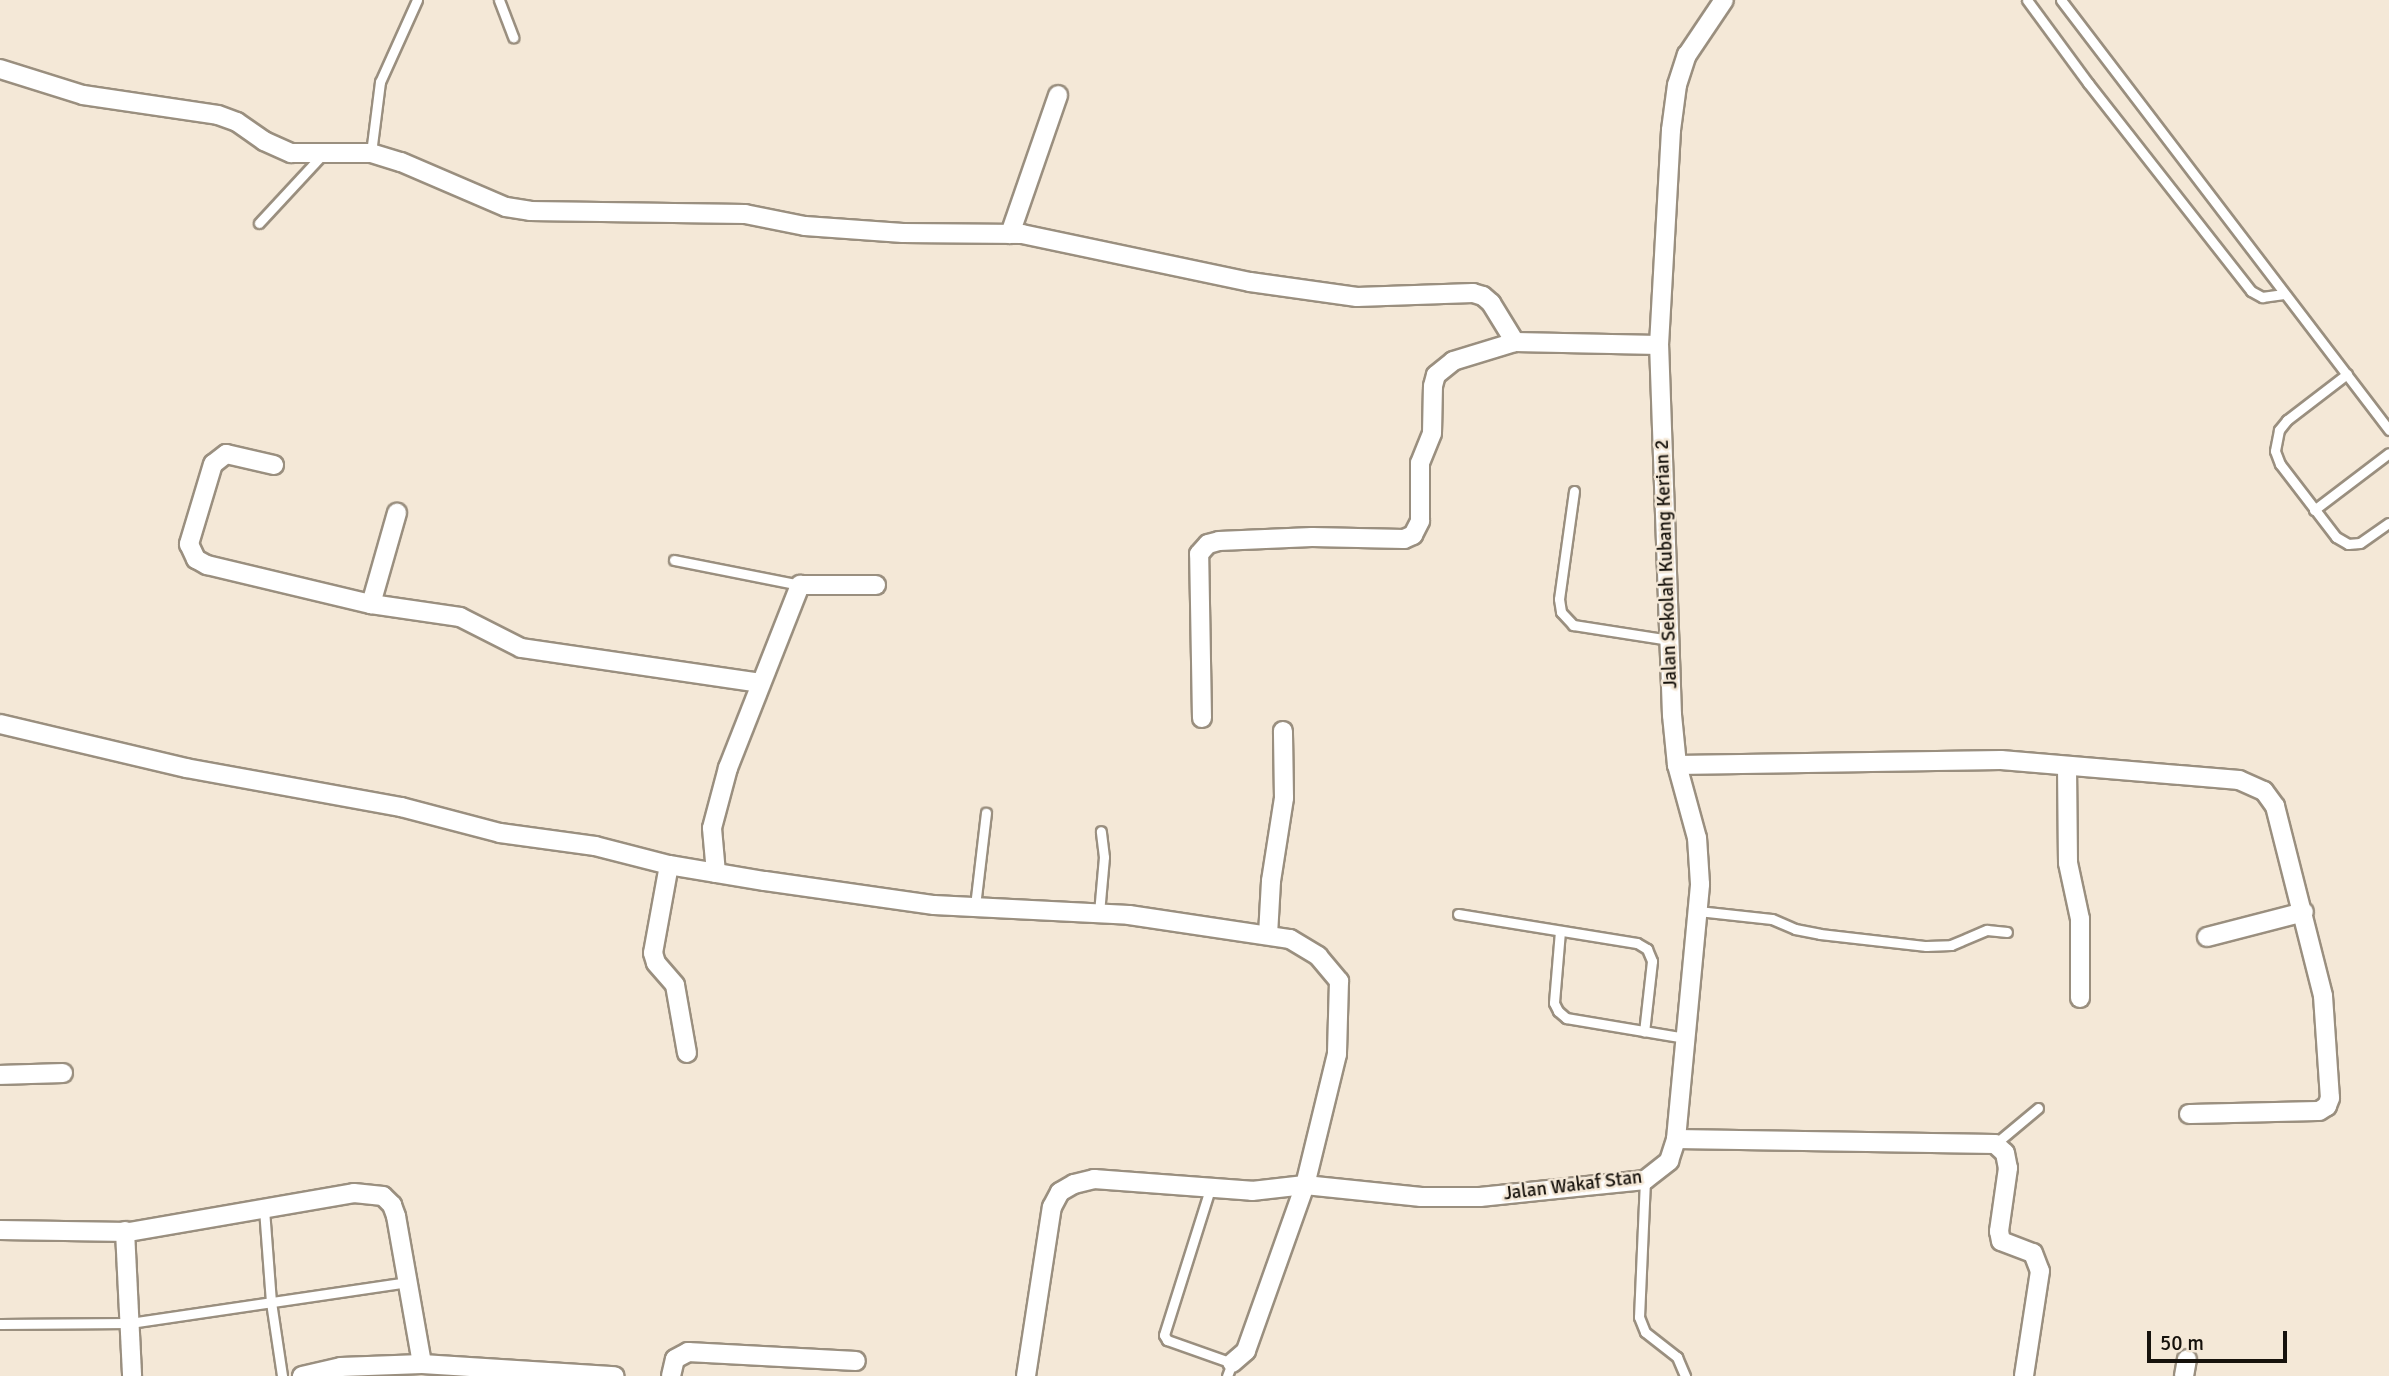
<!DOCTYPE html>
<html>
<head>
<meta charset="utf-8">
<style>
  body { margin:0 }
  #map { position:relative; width:2389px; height:1376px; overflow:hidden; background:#f4e8d7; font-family:Signika,sans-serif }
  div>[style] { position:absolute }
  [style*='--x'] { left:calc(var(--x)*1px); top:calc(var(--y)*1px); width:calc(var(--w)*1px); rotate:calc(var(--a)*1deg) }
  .roads { filter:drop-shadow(2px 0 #9a8f7f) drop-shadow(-2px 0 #9a8f7f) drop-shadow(0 2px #9a8f7f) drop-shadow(0 -2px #9a8f7f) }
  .service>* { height:9px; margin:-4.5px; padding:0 4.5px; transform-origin:4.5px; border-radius:4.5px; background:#fff }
  .minor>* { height:18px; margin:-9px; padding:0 9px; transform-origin:9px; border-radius:9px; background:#fff }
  span { translate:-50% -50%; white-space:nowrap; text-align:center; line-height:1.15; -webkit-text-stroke:5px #f4e8d7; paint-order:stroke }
  .street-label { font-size:19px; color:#16120c }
  .scale { position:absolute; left:2147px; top:1331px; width:140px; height:32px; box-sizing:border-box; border:4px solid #16120c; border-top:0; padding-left:9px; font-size:21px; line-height:24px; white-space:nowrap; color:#16120c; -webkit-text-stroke:5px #f4e8d7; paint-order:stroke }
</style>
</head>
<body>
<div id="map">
  <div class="roads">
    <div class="service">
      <i style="--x:499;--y:0;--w:40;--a:69"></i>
      <i style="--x:2027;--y:0;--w:103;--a:53.7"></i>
      <i style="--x:2088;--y:83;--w:264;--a:51.9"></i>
      <i style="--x:2251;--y:291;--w:13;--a:29"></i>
      <i style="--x:2262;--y:297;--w:22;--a:-8"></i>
      <i style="--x:2061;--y:0;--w:541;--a:52.66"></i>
      <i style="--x:371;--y:153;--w:72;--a:-82.8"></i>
      <i style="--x:380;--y:82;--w:90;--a:-65.7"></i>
      <i style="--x:259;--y:223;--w:93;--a:-47.2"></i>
      <i style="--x:2347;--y:374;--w:76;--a:142.5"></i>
      <i style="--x:2287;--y:420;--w:13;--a:129"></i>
      <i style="--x:2279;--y:430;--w:21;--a:101"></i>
      <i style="--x:2275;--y:451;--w:14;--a:69"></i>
      <i style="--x:2280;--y:464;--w:92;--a:52.5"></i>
      <i style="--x:2336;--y:537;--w:14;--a:30"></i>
      <i style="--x:2348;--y:544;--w:12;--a:-5"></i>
      <i style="--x:2360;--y:543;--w:35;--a:-35"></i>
      <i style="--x:1574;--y:491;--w:109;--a:97.9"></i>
      <i style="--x:1559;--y:599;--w:13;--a:81"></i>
      <i style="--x:1561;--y:612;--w:18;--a:47"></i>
      <i style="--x:1573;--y:625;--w:98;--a:8.8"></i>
      <i style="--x:2314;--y:510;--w:94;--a:-37.2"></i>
      <i style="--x:674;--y:560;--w:128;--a:11.2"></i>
      <i style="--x:975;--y:906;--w:94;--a:-83.3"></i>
      <i style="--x:1698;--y:911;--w:74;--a:6.2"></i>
      <i style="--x:1772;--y:919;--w:25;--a:23"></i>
      <i style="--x:1795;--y:929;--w:25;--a:11"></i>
      <i style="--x:1820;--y:934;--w:107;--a:6.5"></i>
      <i style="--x:1926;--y:946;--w:25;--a:-2"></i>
      <i style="--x:1951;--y:945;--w:39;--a:-23"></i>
      <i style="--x:1987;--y:930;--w:20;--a:6"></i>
      <i style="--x:1099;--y:913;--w:56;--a:-84.9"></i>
      <i style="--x:1104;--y:857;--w:26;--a:-97"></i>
      <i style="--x:1458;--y:914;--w:181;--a:9.2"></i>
      <i style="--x:1637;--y:943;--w:12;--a:31"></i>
      <i style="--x:1647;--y:949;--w:13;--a:67"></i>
      <i style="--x:1652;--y:961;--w:71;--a:96.4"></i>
      <i style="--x:1560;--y:931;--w:72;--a:94.8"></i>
      <i style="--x:1554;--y:1003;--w:9;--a:63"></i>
      <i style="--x:1558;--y:1011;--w:11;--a:41"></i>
      <i style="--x:1566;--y:1018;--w:121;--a:9.5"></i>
      <i style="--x:1995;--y:1144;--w:56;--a:-39.9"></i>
      <i style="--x:1645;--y:1180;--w:137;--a:92.5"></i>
      <i style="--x:1639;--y:1317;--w:16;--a:68"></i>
      <i style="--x:1645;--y:1332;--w:41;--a:38"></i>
      <i style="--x:1677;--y:1357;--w:21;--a:67"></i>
      <i style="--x:1210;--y:1189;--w:153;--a:107.5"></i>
      <i style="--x:1164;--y:1335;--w:6;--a:59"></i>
      <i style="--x:1167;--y:1340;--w:69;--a:19.5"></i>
      <i style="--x:1232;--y:1363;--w:14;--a:111"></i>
      <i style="--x:264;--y:1209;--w:93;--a:85.7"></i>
      <i style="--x:271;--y:1302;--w:75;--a:81.5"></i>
      <i style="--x:0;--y:1324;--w:130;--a:-0.4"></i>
      <i style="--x:130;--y:1323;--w:281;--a:-8.4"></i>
    </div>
    <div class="minor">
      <i style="--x:0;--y:69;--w:87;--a:17.4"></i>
      <i style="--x:83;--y:95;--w:136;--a:8.4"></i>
      <i style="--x:218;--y:115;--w:20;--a:20"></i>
      <i style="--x:237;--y:122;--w:33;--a:35"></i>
      <i style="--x:264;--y:141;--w:30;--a:24"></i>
      <i style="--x:291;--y:153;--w:80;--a:0"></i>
      <i style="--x:371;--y:153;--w:31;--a:17"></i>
      <i style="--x:401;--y:162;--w:114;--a:23.2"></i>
      <i style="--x:506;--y:207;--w:24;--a:9"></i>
      <i style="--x:530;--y:211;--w:215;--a:0.8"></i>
      <i style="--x:745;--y:214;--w:61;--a:11.3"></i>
      <i style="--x:805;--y:226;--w:98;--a:4.1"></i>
      <i style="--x:903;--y:233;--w:119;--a:0.5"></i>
      <i style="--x:1022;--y:234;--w:233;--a:11.9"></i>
      <i style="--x:1250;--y:282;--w:108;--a:8"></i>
      <i style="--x:1357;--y:297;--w:116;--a:-2"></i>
      <i style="--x:1473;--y:293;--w:10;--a:17"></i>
      <i style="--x:1483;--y:296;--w:11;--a:41"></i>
      <i style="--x:1491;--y:303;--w:46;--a:58.4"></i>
      <i style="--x:1515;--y:342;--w:144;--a:1.2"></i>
      <i style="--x:1010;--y:234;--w:147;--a:-70.9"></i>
      <i style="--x:274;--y:465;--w:49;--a:-167.1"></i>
      <i style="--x:226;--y:454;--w:16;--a:142"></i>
      <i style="--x:213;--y:464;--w:84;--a:106.7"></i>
      <i style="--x:189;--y:544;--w:17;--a:65"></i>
      <i style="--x:196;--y:559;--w:13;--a:29"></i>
      <i style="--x:207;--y:565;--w:169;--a:13.4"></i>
      <i style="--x:371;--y:604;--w:90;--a:8.3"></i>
      <i style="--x:460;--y:617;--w:68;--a:26.9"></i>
      <i style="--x:521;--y:648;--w:242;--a:8.3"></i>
      <i style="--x:371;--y:604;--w:95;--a:-74.1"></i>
      <i style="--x:1202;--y:718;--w:164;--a:-91"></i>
      <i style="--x:1199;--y:554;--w:13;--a:-48"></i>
      <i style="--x:1208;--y:544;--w:11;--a:-15"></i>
      <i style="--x:1219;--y:541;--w:93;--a:-2.5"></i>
      <i style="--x:1312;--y:537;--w:92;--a:1.2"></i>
      <i style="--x:1404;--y:539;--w:10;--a:-24"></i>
      <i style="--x:1413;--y:535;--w:16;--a:-63"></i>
      <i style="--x:1420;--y:521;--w:58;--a:-90"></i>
      <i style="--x:1420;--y:463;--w:32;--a:-68"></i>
      <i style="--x:1432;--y:433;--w:47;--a:-88.8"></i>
      <i style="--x:1433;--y:386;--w:11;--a:-75"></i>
      <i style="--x:1436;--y:375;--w:22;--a:-39"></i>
      <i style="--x:1453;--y:361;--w:65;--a:-17"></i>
      <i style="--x:0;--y:724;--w:191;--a:13.3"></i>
      <i style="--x:186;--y:768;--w:219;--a:10.3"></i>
      <i style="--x:401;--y:807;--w:102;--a:14.7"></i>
      <i style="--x:500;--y:833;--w:96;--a:7.8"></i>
      <i style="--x:595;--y:846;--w:76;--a:14.4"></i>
      <i style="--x:669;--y:865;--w:97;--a:9.5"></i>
      <i style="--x:765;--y:881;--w:171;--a:8.1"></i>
      <i style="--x:934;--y:905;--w:195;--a:2.9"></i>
      <i style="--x:1129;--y:915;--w:163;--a:8.5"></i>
      <i style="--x:1290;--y:939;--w:33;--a:31"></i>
      <i style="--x:1318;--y:956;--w:33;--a:50"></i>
      <i style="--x:1339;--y:981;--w:73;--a:91.6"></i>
      <i style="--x:1337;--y:1054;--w:135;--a:103.7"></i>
      <i style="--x:1305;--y:1185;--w:176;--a:109.6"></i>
      <i style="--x:1246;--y:1351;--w:18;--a:139"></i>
      <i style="--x:1677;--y:765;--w:324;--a:-0.9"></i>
      <i style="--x:2001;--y:760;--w:239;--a:4.8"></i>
      <i style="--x:2239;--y:780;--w:27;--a:24"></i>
      <i style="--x:2264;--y:791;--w:19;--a:54"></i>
      <i style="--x:2275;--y:806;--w:196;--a:75.8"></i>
      <i style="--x:2323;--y:996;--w:102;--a:86.1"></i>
      <i style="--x:2330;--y:1098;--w:9;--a:111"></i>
      <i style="--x:2327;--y:1106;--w:9;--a:148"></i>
      <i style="--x:2319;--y:1111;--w:130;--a:178.7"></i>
      <i style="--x:2067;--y:767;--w:96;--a:89.4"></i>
      <i style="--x:2068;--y:863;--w:57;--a:77.9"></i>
      <i style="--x:2080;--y:919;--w:79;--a:90"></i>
      <i style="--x:669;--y:865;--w:89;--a:100.3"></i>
      <i style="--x:653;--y:953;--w:10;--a:73"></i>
      <i style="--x:656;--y:963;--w:29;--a:49"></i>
      <i style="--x:675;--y:985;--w:69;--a:80"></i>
      <i style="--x:716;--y:873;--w:45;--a:-95.1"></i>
      <i style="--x:712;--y:828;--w:62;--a:-75.1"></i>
      <i style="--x:728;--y:768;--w:197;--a:-68.5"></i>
      <i style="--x:800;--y:585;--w:76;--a:0"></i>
      <i style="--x:1268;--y:935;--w:54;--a:-86.8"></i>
      <i style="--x:1271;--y:881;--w:84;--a:-81.1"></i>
      <i style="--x:1284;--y:798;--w:67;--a:-90.9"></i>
      <i style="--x:2207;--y:937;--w:100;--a:-14.5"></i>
      <i style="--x:0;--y:1075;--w:63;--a:-1.8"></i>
      <i style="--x:1676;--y:1139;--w:319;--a:0.9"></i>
      <i style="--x:1995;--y:1144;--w:13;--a:42"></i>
      <i style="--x:2005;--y:1153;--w:15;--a:79"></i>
      <i style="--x:2008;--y:1168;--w:64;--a:98.1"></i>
      <i style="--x:1999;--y:1231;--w:10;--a:79"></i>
      <i style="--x:2001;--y:1241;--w:34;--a:21"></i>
      <i style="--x:2033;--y:1253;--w:19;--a:69"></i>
      <i style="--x:2040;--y:1271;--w:106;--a:98.7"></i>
      <i style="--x:0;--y:1230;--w:129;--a:0.9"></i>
      <i style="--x:129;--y:1232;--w:228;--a:-9.8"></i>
      <i style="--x:354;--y:1193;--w:29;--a:6"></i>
      <i style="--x:383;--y:1196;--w:13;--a:45"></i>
      <i style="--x:392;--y:1205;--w:12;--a:70"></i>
      <i style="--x:396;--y:1216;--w:150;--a:80"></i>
      <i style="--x:125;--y:1231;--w:145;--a:87.2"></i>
      <i style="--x:302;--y:1376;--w:40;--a:-13"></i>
      <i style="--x:341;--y:1367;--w:81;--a:-2.1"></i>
      <i style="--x:422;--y:1364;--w:193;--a:3.6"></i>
      <i style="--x:671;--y:1376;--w:17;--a:-77"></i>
      <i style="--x:675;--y:1359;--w:15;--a:-28"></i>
      <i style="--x:688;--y:1352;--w:168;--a:3.1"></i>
      <i style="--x:1026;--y:1376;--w:171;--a:-81.3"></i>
      <i style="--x:1052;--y:1207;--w:17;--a:-62"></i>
      <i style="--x:1060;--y:1192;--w:16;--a:-30"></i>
      <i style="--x:1074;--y:1184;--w:21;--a:-14"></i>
      <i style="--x:1094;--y:1179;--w:158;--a:4.3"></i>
      <i style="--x:1252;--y:1191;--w:53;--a:-6.5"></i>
      <i style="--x:1305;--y:1185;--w:117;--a:5.9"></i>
      <i style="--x:1421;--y:1197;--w:59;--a:0"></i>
      <i style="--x:1480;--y:1197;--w:166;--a:-5.9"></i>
      <i style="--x:1645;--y:1180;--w:31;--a:-38"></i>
      <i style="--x:1669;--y:1161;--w:23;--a:-72"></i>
      <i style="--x:1676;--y:1139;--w:256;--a:-84.6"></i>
      <i style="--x:1700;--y:884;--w:46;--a:-93.7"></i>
      <i style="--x:1697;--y:838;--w:76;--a:-105.3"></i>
      <i style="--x:1677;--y:765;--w:50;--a:-95.7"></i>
      <i style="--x:1672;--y:715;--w:370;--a:-92"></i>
      <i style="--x:1659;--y:345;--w:215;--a:-86.8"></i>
      <i style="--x:1671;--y:130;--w:45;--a:-82.4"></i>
      <i style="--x:1677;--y:85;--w:32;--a:-72"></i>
      <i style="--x:1687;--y:55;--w:66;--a:-56.1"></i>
      <i style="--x:2184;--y:1376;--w:17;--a:-80"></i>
    </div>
  </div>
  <div class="street-label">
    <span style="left:1667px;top:564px;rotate:-92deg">Jalan Sekolah Kubang Kerian 2</span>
    <span style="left:1573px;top:1186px;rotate:-7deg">Jalan Wakaf Stan</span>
  </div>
  <div class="scale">50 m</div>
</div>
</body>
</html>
